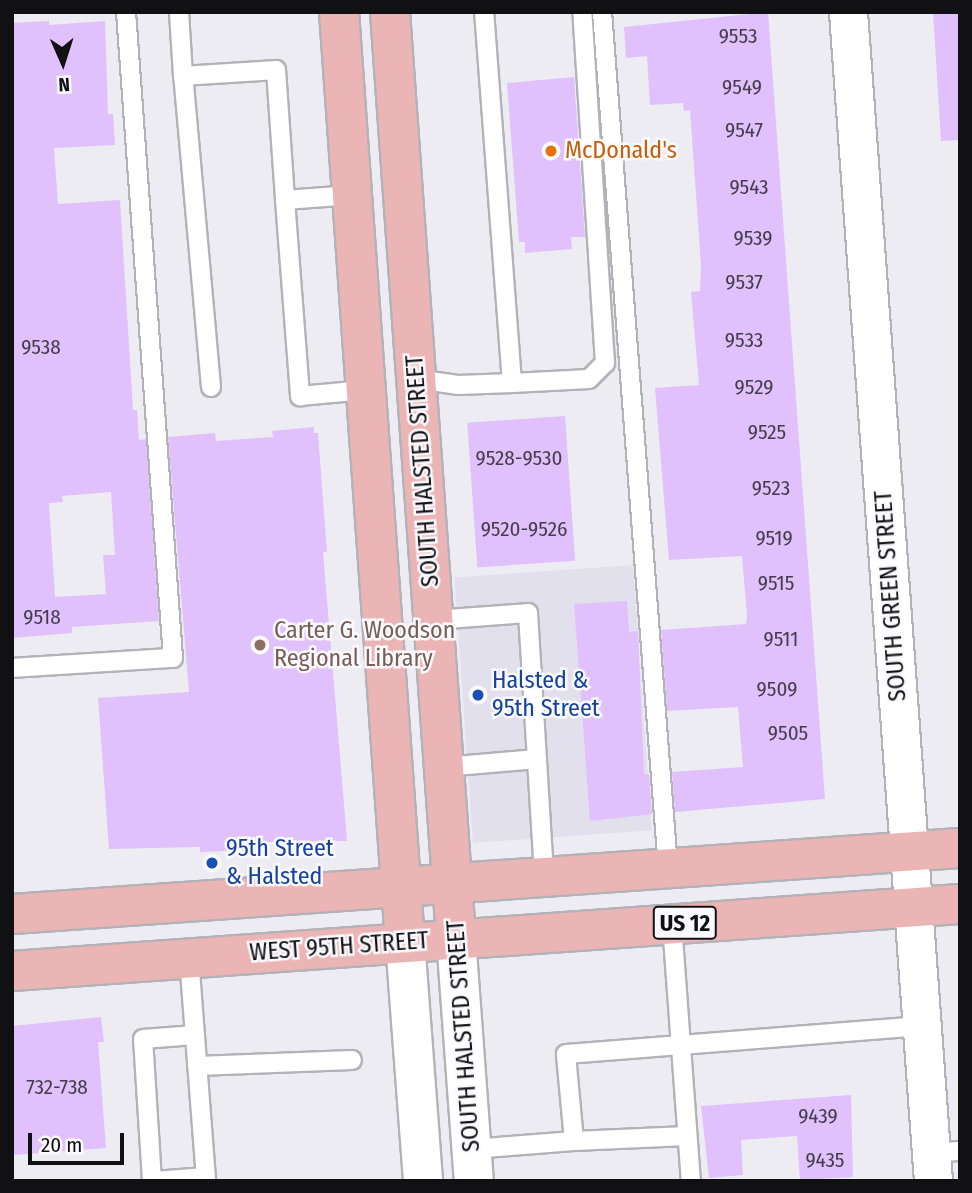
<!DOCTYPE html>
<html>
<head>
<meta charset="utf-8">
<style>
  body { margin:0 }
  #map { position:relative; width:972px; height:1193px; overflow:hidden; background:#edecf2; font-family:"Fira Sans Condensed",sans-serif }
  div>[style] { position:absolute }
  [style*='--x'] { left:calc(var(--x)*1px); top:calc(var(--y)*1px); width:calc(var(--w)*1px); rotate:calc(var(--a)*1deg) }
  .built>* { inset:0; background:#e3e0ed; transform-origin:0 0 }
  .building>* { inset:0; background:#e1c1fc; transform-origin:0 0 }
  .roads { filter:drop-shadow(2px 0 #b3b2b8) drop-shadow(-2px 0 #b3b2b8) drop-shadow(0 2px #b3b2b8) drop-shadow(0 -2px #b3b2b8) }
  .service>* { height:18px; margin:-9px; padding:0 9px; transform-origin:9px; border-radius:9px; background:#fff }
  .minor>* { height:37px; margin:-18.5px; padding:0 18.5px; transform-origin:18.5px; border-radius:18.5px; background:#fff }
  .secondary>* { height:38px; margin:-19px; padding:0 19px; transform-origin:19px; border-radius:19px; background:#fff }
  .primary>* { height:38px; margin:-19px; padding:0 19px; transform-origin:19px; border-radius:19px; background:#ecb5b5 }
  .dots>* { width:19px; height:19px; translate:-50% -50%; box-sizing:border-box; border:4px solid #faf9fe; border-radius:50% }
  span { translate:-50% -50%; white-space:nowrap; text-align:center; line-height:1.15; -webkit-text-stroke:5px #faf9fe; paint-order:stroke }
  .number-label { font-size:21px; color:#453d4d }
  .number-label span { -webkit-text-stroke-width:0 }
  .shield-label span { padding:2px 5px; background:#faf9fe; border:2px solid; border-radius:5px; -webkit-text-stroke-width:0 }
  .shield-label { font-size:23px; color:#111113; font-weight:700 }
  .food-label { font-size:24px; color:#c56008 }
  .left { translate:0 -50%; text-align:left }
  .street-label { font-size:24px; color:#111113 }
  .education-label { font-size:24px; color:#785e54 }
  .transit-label { font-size:24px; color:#164399 }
  .frame { position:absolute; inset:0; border:14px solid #111113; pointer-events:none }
  .north { position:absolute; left:28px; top:28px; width:70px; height:70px; -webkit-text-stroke:5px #faf9fe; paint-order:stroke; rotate:177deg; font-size:19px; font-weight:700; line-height:28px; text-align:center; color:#111113 }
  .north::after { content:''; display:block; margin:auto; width:24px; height:32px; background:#111113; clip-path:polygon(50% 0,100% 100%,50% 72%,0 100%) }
  .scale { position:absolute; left:28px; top:1133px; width:96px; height:32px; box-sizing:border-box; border:4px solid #111113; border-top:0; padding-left:9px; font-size:21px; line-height:24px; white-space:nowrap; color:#111113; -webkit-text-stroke:5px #faf9fe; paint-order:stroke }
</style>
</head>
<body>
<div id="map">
  <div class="built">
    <i style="left:633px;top:565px;width:266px;height:179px;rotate:86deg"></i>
  </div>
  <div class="building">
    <i style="clip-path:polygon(768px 12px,825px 799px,675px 812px,672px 772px,743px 767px,738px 707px,667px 711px,661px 630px,746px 624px,747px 616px,742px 556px,669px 560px,655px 388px,699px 385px,691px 292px,700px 291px,701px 265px,690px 110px,684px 111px,683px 103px,650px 105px,647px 56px,626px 58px,624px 27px)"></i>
    <i style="clip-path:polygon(933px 12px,960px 12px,960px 140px,941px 141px)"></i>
    <i style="clip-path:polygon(evenodd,49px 21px,49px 25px,105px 21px,108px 114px,113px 114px,115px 145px,54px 148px,58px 204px,120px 200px,133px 410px,137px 410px,139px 440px,146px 439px,159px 621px,72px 627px,72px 633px,12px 638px,12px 23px,49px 21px,111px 492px,115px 555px,103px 555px,106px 594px,55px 597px,49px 503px,63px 502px,62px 496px,111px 492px)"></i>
    <i style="clip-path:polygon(574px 77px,585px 237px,571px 237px,572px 249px,525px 253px,525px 242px,519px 242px,507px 83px)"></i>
    <i style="left:565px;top:416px;width:145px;height:98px;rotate:86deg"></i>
    <i style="clip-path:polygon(314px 427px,314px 433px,318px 433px,327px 552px,323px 552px,347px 841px,246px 842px,246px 850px,200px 852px,200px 847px,109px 849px,98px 698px,189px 692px,168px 437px,215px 433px,216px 441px,273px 437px,272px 431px)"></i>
    <i style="clip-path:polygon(627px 601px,629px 632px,638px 631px,644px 774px,649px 774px,652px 814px,590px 821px,574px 604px)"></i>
    <i style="clip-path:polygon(101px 1017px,104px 1042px,98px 1042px,106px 1148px,14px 1155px,12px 1026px)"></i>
    <i style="clip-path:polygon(851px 1095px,853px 1177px,800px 1180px,797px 1136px,741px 1140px,743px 1175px,709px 1178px,701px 1106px)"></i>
  </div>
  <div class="roads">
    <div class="service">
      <i style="--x:179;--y:12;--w:64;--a:86.4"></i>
      <i style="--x:602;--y:12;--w:859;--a:85.59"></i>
      <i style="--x:285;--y:200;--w:197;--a:85.6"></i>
      <i style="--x:300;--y:396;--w:65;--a:-5.3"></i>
      <i style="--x:416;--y:379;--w:42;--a:8.1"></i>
      <i style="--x:458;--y:385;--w:54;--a:-2.1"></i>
      <i style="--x:512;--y:383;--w:372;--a:-94.3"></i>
      <i style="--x:512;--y:383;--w:77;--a:-3"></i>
      <i style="--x:589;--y:379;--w:23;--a:-45"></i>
      <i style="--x:605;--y:363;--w:352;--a:-93.7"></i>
      <i style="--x:211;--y:387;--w:312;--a:-95.1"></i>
      <i style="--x:183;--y:76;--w:93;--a:-3.7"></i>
      <i style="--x:276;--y:70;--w:130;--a:86"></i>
      <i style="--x:285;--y:200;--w:67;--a:-4.3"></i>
      <i style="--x:433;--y:620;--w:95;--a:-4.2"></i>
      <i style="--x:528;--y:613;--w:264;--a:86.5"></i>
      <i style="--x:12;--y:668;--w:161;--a:-3.6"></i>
      <i style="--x:173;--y:658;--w:648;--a:-94.16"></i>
      <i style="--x:444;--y:767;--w:93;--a:-4.9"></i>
      <i style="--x:672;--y:924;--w:258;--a:85.8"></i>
      <i style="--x:189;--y:958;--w:224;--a:85.6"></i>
      <i style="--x:197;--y:1066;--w:155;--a:-2.2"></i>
      <i style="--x:687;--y:1136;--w:113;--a:177.5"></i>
      <i style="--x:574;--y:1141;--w:87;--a:-95.3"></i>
      <i style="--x:566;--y:1054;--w:357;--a:-4.5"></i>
      <i style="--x:472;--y:1149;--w:102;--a:-4.5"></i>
      <i style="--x:931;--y:1153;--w:29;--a:-4"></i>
      <i style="--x:152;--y:1181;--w:142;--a:-93.6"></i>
      <i style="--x:143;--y:1039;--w:52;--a:-4.4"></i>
      <i style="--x:154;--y:1181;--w:52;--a:-4.4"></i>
    </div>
    <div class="minor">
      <i style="--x:848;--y:12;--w:1172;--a:85.84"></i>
    </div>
    <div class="secondary">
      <i style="--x:456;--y:938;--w:244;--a:85.8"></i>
      <i style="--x:405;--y:941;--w:241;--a:85.7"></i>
    </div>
    <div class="primary">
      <i style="--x:339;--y:12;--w:931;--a:85.94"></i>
      <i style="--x:390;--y:12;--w:928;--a:85.92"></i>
      <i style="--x:12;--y:914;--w:950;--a:-3.98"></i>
      <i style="--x:12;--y:971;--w:950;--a:-4.04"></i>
    </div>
  </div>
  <div class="dots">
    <i style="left:551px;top:151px;background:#e8710a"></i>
    <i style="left:260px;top:645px;background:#8d6e63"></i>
    <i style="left:478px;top:695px;background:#1a4fb4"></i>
    <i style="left:212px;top:863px;background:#1a4fb4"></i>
  </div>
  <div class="number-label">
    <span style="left:738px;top:36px">9553</span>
    <span style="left:742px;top:87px">9549</span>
    <span style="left:744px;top:130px">9547</span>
    <span style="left:749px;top:187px">9543</span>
    <span style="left:753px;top:238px">9539</span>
    <span style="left:744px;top:282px">9537</span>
    <span style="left:744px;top:340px">9533</span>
    <span style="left:41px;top:347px">9538</span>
    <span style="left:754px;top:387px">9529</span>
    <span style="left:767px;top:432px">9525</span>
    <span style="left:519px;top:458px">9528-9530</span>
    <span style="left:771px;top:488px">9523</span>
    <span style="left:524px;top:529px">9520-9526</span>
    <span style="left:774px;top:538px">9519</span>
    <span style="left:776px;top:583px">9515</span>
    <span style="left:42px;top:617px">9518</span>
    <span style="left:781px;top:639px">9511</span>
    <span style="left:777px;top:689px">9509</span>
    <span style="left:788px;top:733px">9505</span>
    <span style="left:57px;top:1087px">732-738</span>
    <span style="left:818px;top:1116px">9439</span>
    <span style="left:825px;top:1160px">9435</span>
  </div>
  <div class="shield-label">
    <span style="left:685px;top:923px">US 12</span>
  </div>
  <div class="food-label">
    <span class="left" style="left:565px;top:151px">McDonald's</span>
  </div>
  <div class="street-label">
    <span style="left:423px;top:471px;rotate:-94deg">SOUTH HALSTED STREET</span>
    <span style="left:891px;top:596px;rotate:-94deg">SOUTH GREEN STREET</span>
    <span style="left:339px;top:947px;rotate:-4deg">WEST 95TH STREET</span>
    <span style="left:464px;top:1036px;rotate:-94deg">SOUTH HALSTED STREET</span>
  </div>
  <div class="education-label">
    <span class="left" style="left:274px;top:645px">Carter G. Woodson<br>Regional Library</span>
  </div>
  <div class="transit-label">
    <span class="left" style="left:492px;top:695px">Halsted &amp;<br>95th Street</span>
    <span class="left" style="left:226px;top:863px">95th Street<br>&amp; Halsted</span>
  </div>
  <div class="frame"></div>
  <div class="north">N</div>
  <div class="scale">20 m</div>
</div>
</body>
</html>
